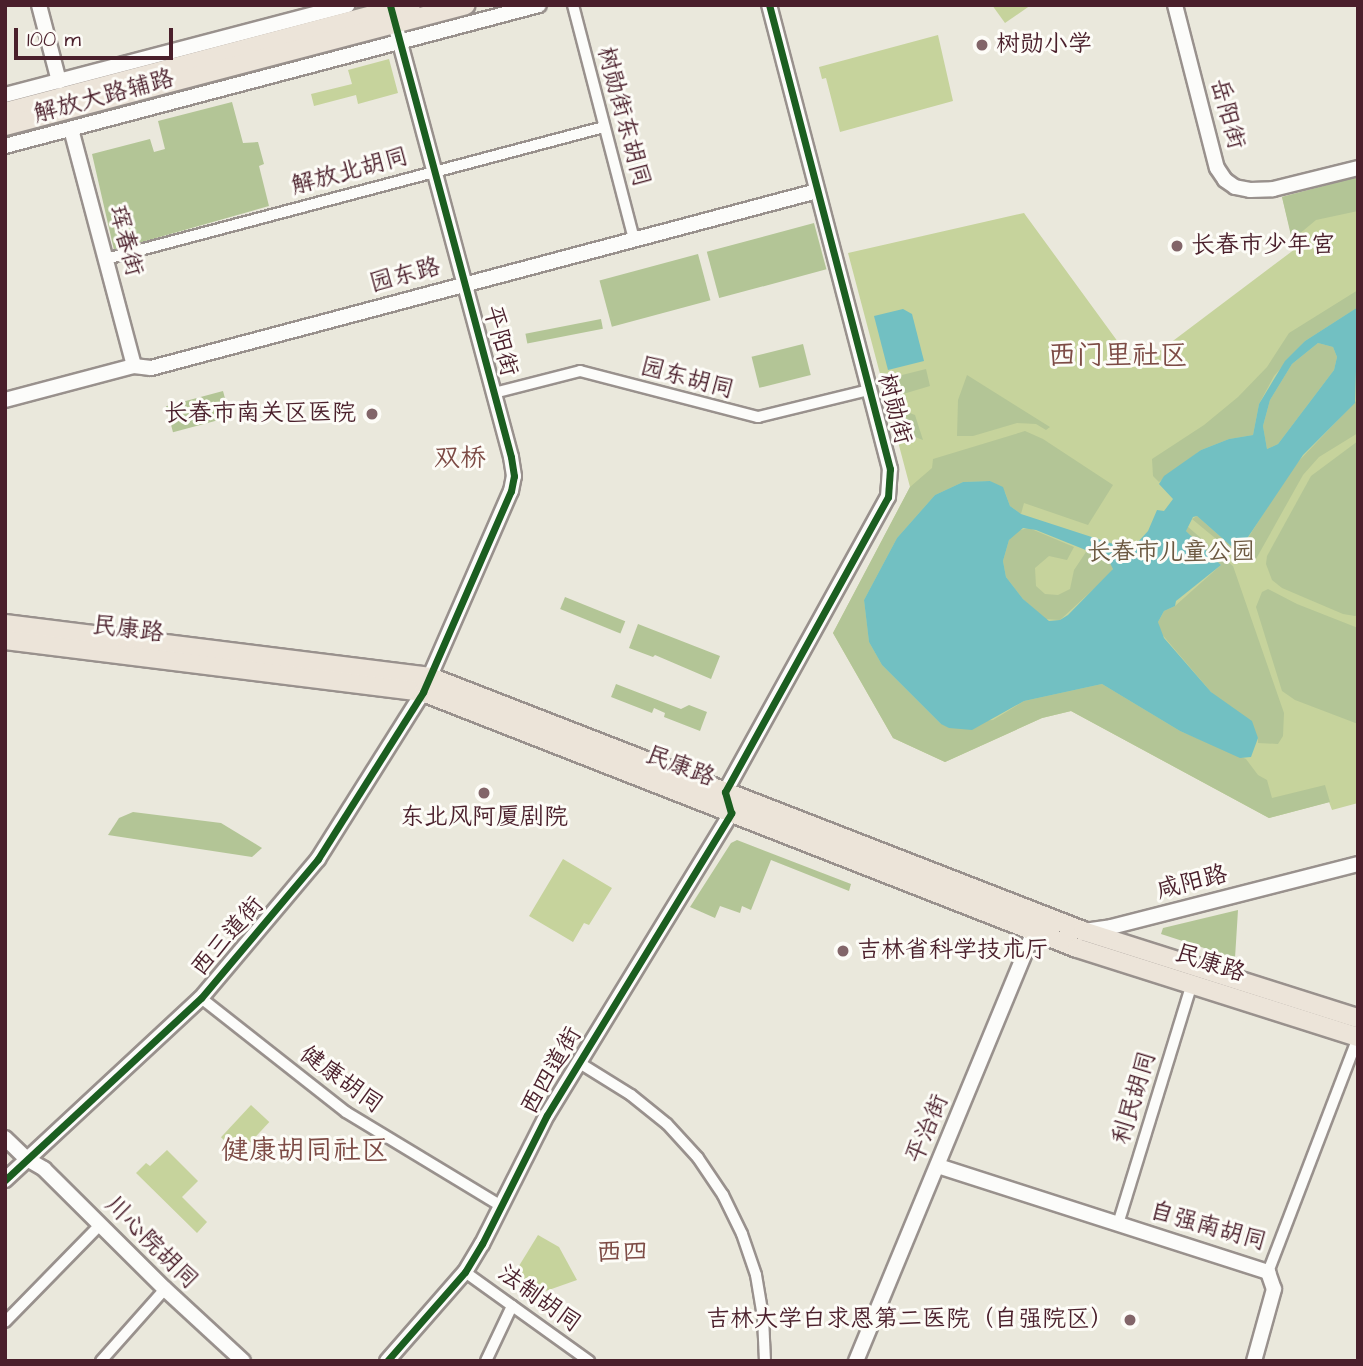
<!DOCTYPE html>
<html>
<head>
<meta charset="utf-8">
<style>
  body { margin:0 }
  #map { position:relative; width:1363px; height:1366px; overflow:hidden; background:#eae8dc; font-family:"Architects Daughter","LXGW WenKai TC",sans-serif }
  div>[style] { position:absolute }
  [style*='--x'] { left:calc(var(--x)*1px); top:calc(var(--y)*1px); width:calc(var(--w)*1px); rotate:calc(var(--a)*1deg) }
  .green>* { inset:0; background:#c6d39c; transform-origin:0 0 }
  .forest>* { inset:0; background:#b3c596; transform-origin:0 0 }
  .water>* { inset:0; background:#72c0c2 }
  .roads { filter:drop-shadow(2px 0 #99918d) drop-shadow(-2px 0 #99918d) drop-shadow(0 2px #99918d) drop-shadow(0 -2px #99918d) }
  .minor>* { height:10px; margin:-5px; padding:0 5px; transform-origin:5px; border-radius:5px; background:#fcfcfa }
  .tertiary>* { height:14px; margin:-7px; padding:0 7px; transform-origin:7px; border-radius:7px; background:#fcfcfa }
  .primary>* { height:18px; margin:-9px; padding:0 9px; transform-origin:9px; border-radius:9px; background:#ece4d9 }
  .cycleway>* { height:7px; margin:-3.5px; padding:0 3.5px; transform-origin:3.5px; border-radius:3.5px; background:#1b5e20 }
  .dots>* { width:19px; height:19px; translate:-50% -50%; box-sizing:border-box; border:4px solid #fdfcf7; border-radius:50% }
  span { translate:-50% -50%; white-space:nowrap; text-align:center; line-height:1.15; -webkit-text-stroke:6px #fdfcf7; paint-order:stroke }
  .poi-label { font-size:24px; color:#4a1f2b }
  .left { translate:0 -50%; text-align:left }
  .right { translate:-100% -50%; text-align:right }
  .street-label { font-size:24px; color:#4a1f2b }
  .park-label { font-size:24px; color:#6b5840 }
  .neighbourhood-label { font-size:26px; color:#7d4b45 }
  .quarter-label { font-size:28px; color:#7d4b45 }
  .frame { position:absolute; inset:0; border:7px solid #4a1f2b; pointer-events:none }
  .scale { position:absolute; left:14px; top:28px; width:159px; height:32px; box-sizing:border-box; border:4px solid #4a1f2b; border-top:0; padding-left:9px; font-size:21px; line-height:24px; white-space:nowrap; color:#4a1f2b; -webkit-text-stroke:5px #fdfcf7; paint-order:stroke }
</style>
</head>
<body>
<div id="map">
  <div class="green">
    <i style="clip-path:polygon(992px 5px,1031px 5px,1005px 23px)"></i>
    <i style="clip-path:polygon(938px 35px,953px 101px,840px 132px,826px 78px,822px 79px,819px 67px)"></i>
    <i style="clip-path:polygon(389px 59px,398px 93px,358px 104px,356px 95px,314px 106px,311px 94px,352px 84px,348px 70px)"></i>
    <i style="clip-path:polygon(1358px 177px,1358px 803px,1332px 810px,1329px 802px,1269px 818px,1071px 711px,1042px 718px,945px 762px,893px 738px,833px 633px,910px 487px,848px 253px,1024px 213px,1137px 368px,1295px 249px,1282px 197px)"></i>
    <i style="clip-path:polygon(563px 859px,612px 888px,589px 925px,584px 923px,573px 942px,529px 916px)"></i>
    <i style="left:251px;top:1105px;width:25px;height:44px;rotate:43deg"></i>
    <i style="clip-path:polygon(167px 1150px,198px 1181px,182px 1197px,207px 1222px,197px 1233px,136px 1173px,146px 1163px,150px 1166px)"></i>
    <i style="clip-path:polygon(538px 1235px,559px 1247px,577px 1280px,543px 1292px,514px 1274px)"></i>
  </div>
  <div class="forest">
    <i style="clip-path:polygon(232px 102px,243px 143px,258px 142px,264px 164px,259px 166px,269px 206px,114px 250px,92px 154px,150px 139px,154px 152px,165px 149px,158px 121px)"></i>
    <i style="clip-path:polygon(1358px 177px,1358px 211px,1316px 220px,1292px 240px,1282px 197px)"></i>
    <i style="left:814px;top:223px;width:48px;height:111px;rotate:75deg"></i>
    <i style="left:698px;top:254px;width:48px;height:102px;rotate:75deg"></i>
    <i style="clip-path:polygon(1358px 290px,1358px 307px,1305px 341px,1274px 376px,1259px 404px,1253px 435px,1229px 439px,1201px 450px,1159px 482px,1153px 476px,1152px 459px,1204px 425px,1238px 397px,1267px 367px,1289px 333px)"></i>
    <i style="left:601px;top:319px;width:10px;height:77px;rotate:79deg"></i>
    <i style="clip-path:polygon(1318px 343px,1333px 347px,1337px 357px,1334px 370px,1278px 444px,1267px 449px,1263px 426px,1270px 400px,1292px 364px)"></i>
    <i style="left:803px;top:344px;width:32px;height:53px;rotate:76deg"></i>
    <i style="clip-path:polygon(926px 369px,930px 386px,903px 394px,907px 412px,915px 415px,923px 440px,894px 429px,882px 380px)"></i>
    <i style="clip-path:polygon(967px 375px,1050px 427px,1046px 430px,1036px 424px,1017px 423px,973px 436px,957px 436px,958px 400px)"></i>
    <i style="left:223px;top:391px;width:27px;height:59px;rotate:75deg"></i>
    <i style="clip-path:polygon(1358px 399px,1358px 433px,1319px 457px,1303px 475px,1256px 559px,1238px 557px,1192px 519px,1197px 516px,1231px 546px,1246px 541px,1293px 467px)"></i>
    <i style="clip-path:polygon(1025px 431px,1043px 439px,1113px 485px,1088px 525px,1024px 503px,1021px 514px,1010px 506px,1005px 492px,990px 481px,963px 482px,935px 495px,897px 538px,864px 600px,869px 642px,882px 665px,941px 724px,993px 720px,1024px 701px,1102px 684px,1180px 731px,1246px 759px,1258px 775px,1267px 780px,1272px 798px,1325px 785px,1330px 802px,1269px 818px,1071px 711px,1042px 718px,945px 762px,893px 738px,833px 633px,910px 487px,932px 468px,933px 459px)"></i>
    <i style="clip-path:polygon(1358px 441px,1358px 615px,1355px 616px,1343px 614px,1282px 588px,1272px 580px,1266px 564px,1267px 556px,1311px 476px)"></i>
    <i style="clip-path:polygon(1187px 526px,1233px 566px,1284px 713px,1283px 736px,1278px 744px,1258px 743px,1258px 738px,1211px 692px,1160px 632px,1158px 622px,1164px 611px,1175px 606px,1221px 565px,1186px 531px)"></i>
    <i style="clip-path:polygon(1029px 528px,1074px 547px,1067px 560px,1049px 556px,1035px 568px,1036px 586px,1045px 594px,1058px 595px,1070px 589px,1074px 570px,1086px 552px,1111px 560px,1114px 566px,1111px 573px,1060px 620px,1045px 619px,1023px 599px,1006px 577px,1003px 561px,1009px 540px,1016px 531px)"></i>
    <i style="clip-path:polygon(1268px 589px,1297px 604px,1358px 628px,1358px 724px,1295px 700px,1282px 691px,1256px 607px,1262px 592px)"></i>
    <i style="left:565px;top:597px;width:65px;height:13px;rotate:22deg"></i>
    <i style="clip-path:polygon(638px 624px,720px 656px,711px 679px,655px 655px,653px 657px,629px 648px)"></i>
    <i style="clip-path:polygon(616px 684px,681px 709px,689px 705px,707px 712px,700px 731px,664px 717px,665px 713px,654px 708px,652px 713px,611px 697px)"></i>
    <i style="clip-path:polygon(133px 812px,221px 823px,262px 848px,252px 857px,108px 835px,119px 818px)"></i>
    <i style="clip-path:polygon(737px 840px,851px 884px,849px 891px,771px 860px,751px 910px,742px 906px,740px 913px,720px 906px,715px 918px,690px 907px,731px 843px)"></i>
    <i style="clip-path:polygon(1238px 910px,1235px 958px,1161px 934px,1163px 928px)"></i>
  </div>
  <div class="water">
    <i style="clip-path:polygon(evenodd,1358px 307px,1355px 403px,1303px 455px,1242px 546px,1231px 546px,1197px 516px,1193px 517px,1186px 531px,1221px 565px,1176px 601px,1175px 606px,1164px 611px,1158px 622px,1164px 638px,1211px 692px,1252px 721px,1258px 738px,1251px 757px,1240px 758px,1180px 731px,1102px 684px,1024px 701px,972px 730px,949px 728px,941px 724px,882px 665px,869px 642px,864px 600px,897px 538px,935px 495px,963px 482px,990px 481px,1003px 487px,1010px 506px,1021px 514px,1107px 542px,1121px 546px,1137px 543px,1148px 531px,1157px 510px,1164px 511px,1173px 499px,1159px 484px,1164px 476px,1201px 450px,1229px 439px,1253px 435px,1259px 404px,1285px 361px,1305px 341px,1358px 307px,1318px 343px,1333px 347px,1337px 357px,1334px 370px,1278px 444px,1267px 449px,1263px 426px,1270px 400px,1292px 364px,1318px 343px,1358px 307px,1023px 528px,1036px 530px,1108px 559px,1113px 569px,1068px 615px,1060px 620px,1049px 621px,1023px 599px,1006px 577px,1003px 561px,1009px 540px,1023px 528px)"></i>
    <i style="clip-path:polygon(903px 309px,912px 314px,924px 361px,888px 370px,874px 316px)"></i>
  </div>
  <div class="roads">
    <div class="minor">
      <i style="--x:573;--y:5;--w:242;--a:75.4"></i>
      <i style="--x:106;--y:259;--w:515;--a:-14.85"></i>
      <i style="--x:494;--y:393;--w:89;--a:-14.3"></i>
      <i style="--x:580;--y:371;--w:184;--a:14.5"></i>
      <i style="--x:758;--y:417;--w:114;--a:-13.7"></i>
      <i style="--x:201;--y:998;--w:184;--a:38.2"></i>
      <i style="--x:346;--y:1112;--w:181;--a:31.2"></i>
      <i style="--x:578;--y:1062;--w:62;--a:31.9"></i>
      <i style="--x:631;--y:1095;--w:46;--a:38.9"></i>
      <i style="--x:667;--y:1124;--w:46;--a:47.6"></i>
      <i style="--x:698;--y:1158;--w:45;--a:56"></i>
      <i style="--x:723;--y:1195;--w:43;--a:64"></i>
      <i style="--x:742;--y:1234;--w:43;--a:71.1"></i>
      <i style="--x:756;--y:1275;--w:43;--a:80.5"></i>
      <i style="--x:763;--y:1317;--w:44;--a:87.4"></i>
      <i style="--x:1118;--y:1224;--w:251;--a:-72.9"></i>
      <i style="--x:465;--y:1272;--w:153;--a:35.7"></i>
      <i style="--x:1268;--y:1272;--w:252;--a:-69"></i>
      <i style="--x:5;--y:1322;--w:136;--a:-45.6"></i>
      <i style="--x:101;--y:1361;--w:96;--a:-48.4"></i>
      <i style="--x:486;--y:1361;--w:61;--a:-64.7"></i>
    </div>
    <div class="tertiary">
      <i style="--x:39;--y:5;--w:79;--a:75.3"></i>
      <i style="--x:1175;--y:5;--w:168;--a:75.6"></i>
      <i style="--x:1217;--y:168;--w:14;--a:56"></i>
      <i style="--x:1225;--y:180;--w:12;--a:35"></i>
      <i style="--x:1235;--y:187;--w:15;--a:11"></i>
      <i style="--x:1250;--y:190;--w:23;--a:-2"></i>
      <i style="--x:1273;--y:189;--w:88;--a:-13.9"></i>
      <i style="--x:5;--y:95;--w:354;--a:-14.7"></i>
      <i style="--x:71;--y:129;--w:245;--a:75.1"></i>
      <i style="--x:5;--y:146;--w:552;--a:-14.79"></i>
      <i style="--x:5;--y:400;--w:133;--a:-14.8"></i>
      <i style="--x:134;--y:366;--w:17;--a:7"></i>
      <i style="--x:151;--y:368;--w:689;--a:-14.88"></i>
      <i style="--x:1084;--y:931;--w:27;--a:-8"></i>
      <i style="--x:1111;--y:927;--w:255;--a:-14.3"></i>
      <i style="--x:5;--y:1138;--w:30;--a:44"></i>
      <i style="--x:27;--y:1159;--w:20;--a:30"></i>
      <i style="--x:44;--y:1169;--w:170;--a:44.8"></i>
      <i style="--x:165;--y:1289;--w:106;--a:42.7"></i>
      <i style="--x:938;--y:1166;--w:347;--a:17.8"></i>
      <i style="--x:1268;--y:1272;--w:18;--a:71"></i>
      <i style="--x:1274;--y:1289;--w:75;--a:105.5"></i>
      <i style="--x:5;--y:1180;--w:267;--a:-42.9"></i>
      <i style="--x:201;--y:998;--w:182;--a:-49.9"></i>
      <i style="--x:318;--y:859;--w:197;--a:-57.8"></i>
      <i style="--x:423;--y:692;--w:219;--a:-66.4"></i>
      <i style="--x:511;--y:491;--w:15;--a:-79"></i>
      <i style="--x:514;--y:476;--w:19;--a:-99"></i>
      <i style="--x:511;--y:457;--w:457;--a:-105"></i>
      <i style="--x:387;--y:1361;--w:118;--a:-48.8"></i>
      <i style="--x:465;--y:1272;--w:33;--a:-59"></i>
      <i style="--x:482;--y:1244;--w:144;--a:-63.3"></i>
      <i style="--x:547;--y:1115;--w:354;--a:-58.6"></i>
      <i style="--x:731;--y:813;--w:22;--a:-106"></i>
      <i style="--x:725;--y:792;--w:337;--a:-61.1"></i>
      <i style="--x:888;--y:497;--w:28;--a:-86"></i>
      <i style="--x:890;--y:469;--w:480;--a:-104.6"></i>
      <i style="--x:856;--y:1361;--w:475;--a:-67.5"></i>
    </div>
    <div class="primary">
      <i style="--x:5;--y:112;--w:420;--a:-14.8"></i>
      <i style="--x:5;--y:126;--w:476;--a:-14.7"></i>
      <i style="--x:5;--y:624;--w:428;--a:7.1"></i>
      <i style="--x:430;--y:677;--w:701;--a:21.25"></i>
      <i style="--x:1083;--y:931;--w:288;--a:17.6"></i>
      <i style="--x:5;--y:640;--w:421;--a:7.1"></i>
      <i style="--x:423;--y:692;--w:702;--a:21.38"></i>
      <i style="--x:1077;--y:948;--w:295;--a:17.6"></i>
    </div>
  </div>
  <div class="cycleway">
    <i style="--x:5;--y:1180;--w:267;--a:-42.9"></i>
    <i style="--x:201;--y:998;--w:182;--a:-49.9"></i>
    <i style="--x:318;--y:859;--w:197;--a:-57.8"></i>
    <i style="--x:423;--y:692;--w:219;--a:-66.4"></i>
    <i style="--x:511;--y:491;--w:15;--a:-79"></i>
    <i style="--x:514;--y:476;--w:19;--a:-99"></i>
    <i style="--x:511;--y:457;--w:468;--a:-105"></i>
    <i style="--x:387;--y:1361;--w:118;--a:-48.8"></i>
    <i style="--x:465;--y:1272;--w:33;--a:-59"></i>
    <i style="--x:482;--y:1244;--w:144;--a:-63.3"></i>
    <i style="--x:547;--y:1115;--w:354;--a:-58.6"></i>
    <i style="--x:731;--y:813;--w:22;--a:-106"></i>
    <i style="--x:725;--y:792;--w:337;--a:-61.1"></i>
    <i style="--x:888;--y:497;--w:28;--a:-86"></i>
    <i style="--x:890;--y:469;--w:480;--a:-104.6"></i>
  </div>
  <div class="dots">
    <i style="left:982px;top:45px;background:#826569"></i>
    <i style="left:1177px;top:246px;background:#826569"></i>
    <i style="left:372px;top:414px;background:#826569"></i>
    <i style="left:484px;top:793px;background:#826569"></i>
    <i style="left:843px;top:951px;background:#826569"></i>
    <i style="left:1130px;top:1320px;background:#826569"></i>
  </div>
  <div class="poi-label">
    <span class="left" style="left:996px;top:45px">树勋小学</span>
    <span class="left" style="left:1191px;top:246px">长春市少年宫</span>
    <span class="right" style="left:356px;top:414px">长春市南关区医院</span>
    <span style="left:484px;top:818px">东北风阿厦剧院</span>
    <span class="left" style="left:857px;top:951px">吉林省科学技术厅</span>
    <span class="right" style="left:1114px;top:1320px">吉林大学白求恩第二医院（自强院区）</span>
  </div>
  <div class="street-label">
    <span style="left:104px;top:97px;rotate:-15deg">解放大路辅路</span>
    <span style="left:1227px;top:114px;rotate:75deg">岳阳街</span>
    <span style="left:623px;top:117px;rotate:75deg">树勋街东胡同</span>
    <span style="left:350px;top:172px;rotate:-15deg">解放北胡同</span>
    <span style="left:125px;top:241px;rotate:75deg">珲春街</span>
    <span style="left:405px;top:276px;rotate:-15deg">园东路</span>
    <span style="left:500px;top:341px;rotate:75deg">平阳街</span>
    <span style="left:687px;top:379px;rotate:15deg">园东胡同</span>
    <span style="left:894px;top:409px;rotate:75deg">树勋街</span>
    <span style="left:128px;top:630px;rotate:7deg">民康路</span>
    <span style="left:680px;top:767px;rotate:21deg">民康路</span>
    <span style="left:1192px;top:883px;rotate:-14deg">咸阳路</span>
    <span style="left:228px;top:937px;rotate:-49deg">西三道街</span>
    <span style="left:1210px;top:964px;rotate:18deg">民康路</span>
    <span style="left:552px;top:1071px;rotate:-60deg">西四道街</span>
    <span style="left:341px;top:1080px;rotate:36deg">健康胡同</span>
    <span style="left:1135px;top:1098px;rotate:-73deg">利民胡同</span>
    <span style="left:928px;top:1129px;rotate:-67deg">平治街</span>
    <span style="left:1208px;top:1227px;rotate:16deg">自强南胡同</span>
    <span style="left:151px;top:1243px;rotate:45deg">川心院胡同</span>
    <span style="left:539px;top:1299px;rotate:36deg">法制胡同</span>
  </div>
  <div class="park-label">
    <span style="left:1171px;top:553px">长春市儿童公园</span>
  </div>
  <div class="neighbourhood-label">
    <span style="left:460px;top:459px">双桥</span>
    <span style="left:622px;top:1253px">西四</span>
  </div>
  <div class="quarter-label">
    <span style="left:1118px;top:356px">西门里社区</span>
    <span style="left:305px;top:1151px">健康胡同社区</span>
  </div>
  <div class="frame"></div>
  <div class="scale">100 m</div>
</div>
</body>
</html>
